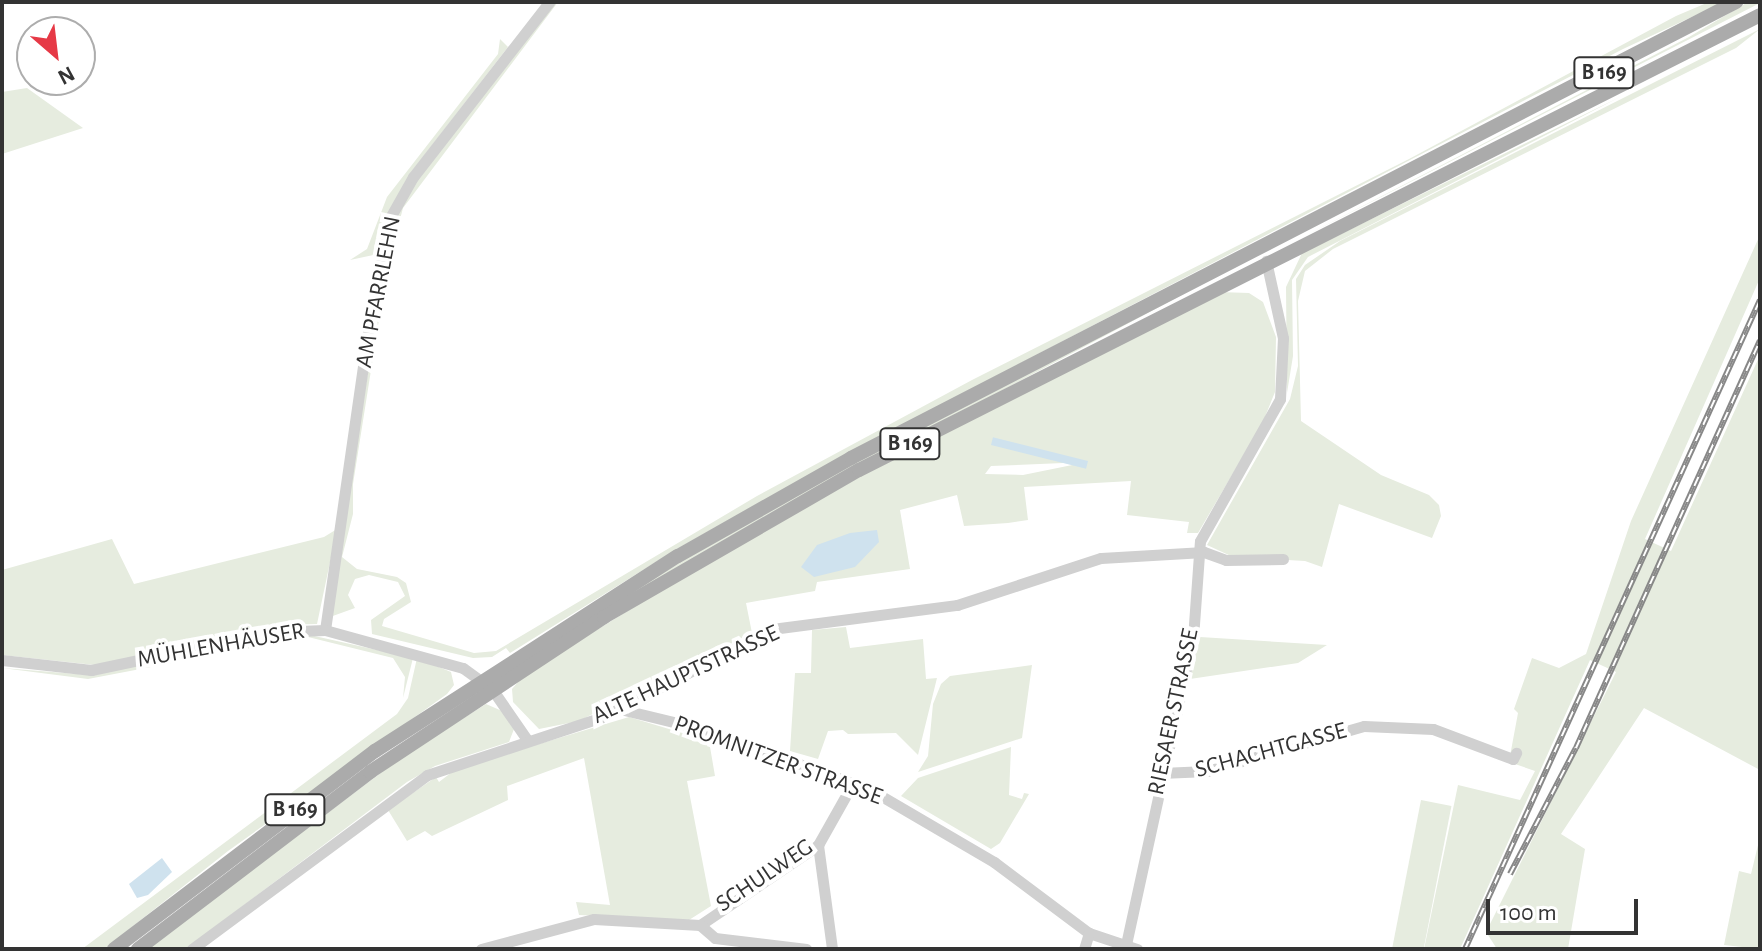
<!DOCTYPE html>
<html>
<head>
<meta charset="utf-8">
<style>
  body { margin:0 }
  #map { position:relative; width:1762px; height:951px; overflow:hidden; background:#fff; font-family:"Alegreya Sans",sans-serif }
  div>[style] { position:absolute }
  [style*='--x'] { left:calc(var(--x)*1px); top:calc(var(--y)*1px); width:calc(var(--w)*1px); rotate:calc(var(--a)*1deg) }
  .green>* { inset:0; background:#e6ecdf; transform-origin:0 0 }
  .water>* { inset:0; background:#cfe2ee; transform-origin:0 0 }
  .minor>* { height:11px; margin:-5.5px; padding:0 5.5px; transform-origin:5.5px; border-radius:5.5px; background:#d0d0d0 }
  .major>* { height:14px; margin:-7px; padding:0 7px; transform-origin:7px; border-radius:7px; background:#ababab }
  .rail>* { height:6px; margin-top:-3px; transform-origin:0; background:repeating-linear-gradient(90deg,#fff 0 9px,#888 0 18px); box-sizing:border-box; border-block:2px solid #888 }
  span { translate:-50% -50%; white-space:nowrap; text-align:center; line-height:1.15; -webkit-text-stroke:8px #fff; paint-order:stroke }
  .shield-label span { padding:2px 6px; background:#fff; border:2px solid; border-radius:6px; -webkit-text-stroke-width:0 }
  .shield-label { font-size:22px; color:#333; font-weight:700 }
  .street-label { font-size:24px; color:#333 }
  .frame { position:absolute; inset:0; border:4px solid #333; pointer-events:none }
  .north { position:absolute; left:16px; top:16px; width:80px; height:80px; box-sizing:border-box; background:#fff; border:2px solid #adadad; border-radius:50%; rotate:152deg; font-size:22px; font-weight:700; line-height:32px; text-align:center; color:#333 }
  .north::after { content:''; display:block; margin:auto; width:28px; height:36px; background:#e63946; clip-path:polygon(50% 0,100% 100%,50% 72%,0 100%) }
  .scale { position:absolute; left:1486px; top:899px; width:152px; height:36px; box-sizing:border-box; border:4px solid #333; border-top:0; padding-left:10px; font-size:24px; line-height:28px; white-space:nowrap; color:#333; -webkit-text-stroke:6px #fff; paint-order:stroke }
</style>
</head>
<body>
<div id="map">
  <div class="green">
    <i style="clip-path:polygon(553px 2px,558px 2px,403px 208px,387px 269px,353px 484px,353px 514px,342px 557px,357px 569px,397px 577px,406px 583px,411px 602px,384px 619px,382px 626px,474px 653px,496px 651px,757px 496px,972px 380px,1409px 159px,1676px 16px,1709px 2px,1724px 2px,1623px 49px,848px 453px,675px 550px,510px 653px,506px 648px,492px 657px,473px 658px,372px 634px,371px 620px,405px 596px,398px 582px,369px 575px,355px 579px,348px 595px,355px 608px,330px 617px,390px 230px,406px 193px)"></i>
    <i style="clip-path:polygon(1748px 2px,1760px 3px,1295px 241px,1689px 37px)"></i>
    <i style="clip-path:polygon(1760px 29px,1736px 48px,1333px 249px,1305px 271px,1298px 301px,1301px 421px,1381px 475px,1429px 495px,1439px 505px,1441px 516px,1432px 538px,1339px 504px,1322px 567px,1305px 561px,1233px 557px,1207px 545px,1290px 399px,1298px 366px,1296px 279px,1305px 265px,1340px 241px)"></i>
    <i style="clip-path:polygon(500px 39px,508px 47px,409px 175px,378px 254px,350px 260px,367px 249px,387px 197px,498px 54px)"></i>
    <i style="clip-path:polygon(27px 88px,83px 128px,2px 154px,2px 92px)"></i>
    <i style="clip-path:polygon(1620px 97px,1308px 257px,1292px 280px,1293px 356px,1287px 393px,1286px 287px,1302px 253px)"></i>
    <i style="clip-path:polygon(1760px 235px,1760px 278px,1645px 539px,1671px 551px,1760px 355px,1760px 770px,1644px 708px,1561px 834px,1585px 849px,1568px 949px,1497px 949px,1486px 932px,1616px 672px,1590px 660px,1460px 949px,1424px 949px,1458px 785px,1520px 800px,1535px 771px,1515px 764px,1510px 756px,1518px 713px,1514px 709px,1532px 658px,1559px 668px,1586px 654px,1631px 521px)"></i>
    <i style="clip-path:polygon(1210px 280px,769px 514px,601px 613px,683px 560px,854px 463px)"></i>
    <i style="clip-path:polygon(evenodd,1219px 292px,1249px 293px,1263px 302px,1276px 337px,1275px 392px,1262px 424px,1198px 533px,1187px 533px,1189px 522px,1127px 515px,1131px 481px,1024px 487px,1028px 520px,1008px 523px,964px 526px,957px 495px,900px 510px,910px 569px,817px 582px,815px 591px,746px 603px,752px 633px,579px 721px,539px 729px,513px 702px,512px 689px,525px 674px,691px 572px,863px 475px,1219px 292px,1087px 462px,1023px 475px,985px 474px,991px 466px,1087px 462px)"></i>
    <i style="clip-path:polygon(337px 529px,317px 624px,281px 625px,95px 665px,2px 655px,2px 570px,112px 539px,134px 584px,324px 537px)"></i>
    <i style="clip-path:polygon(846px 627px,850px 648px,923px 639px,926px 679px,937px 678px,918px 755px,896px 733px,848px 734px,843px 730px,828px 731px,818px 759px,790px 751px,795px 673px,811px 673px,812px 630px)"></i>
    <i style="clip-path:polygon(301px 633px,413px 658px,403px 698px,405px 677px,393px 658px,308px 637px,88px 679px,2px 668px,90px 675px)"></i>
    <i style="clip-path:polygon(1200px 637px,1327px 645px,1298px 663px,1190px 679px)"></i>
    <i style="clip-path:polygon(417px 658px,451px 672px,454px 685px,447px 694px,228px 851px,104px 949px,82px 949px,397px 714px,408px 698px)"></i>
    <i style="clip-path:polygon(1032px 665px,1022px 738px,918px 772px,928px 756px,933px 704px,941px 684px,950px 676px)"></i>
    <i style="clip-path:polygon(486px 704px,502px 711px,514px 729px,509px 742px,435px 766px,407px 782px,186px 949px,146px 949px,406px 754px)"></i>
    <i style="clip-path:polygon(629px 717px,709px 741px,715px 776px,687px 781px,711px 906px,689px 920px,579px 915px,576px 902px,610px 905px,584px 758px,507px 786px,508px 800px,432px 836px,425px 831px,407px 841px,388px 810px,436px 777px,439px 782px,456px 769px)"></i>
    <i style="clip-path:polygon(1011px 747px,1009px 795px,1022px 799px,1024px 793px,1029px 794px,1000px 843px,991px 849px,901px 796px,918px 778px)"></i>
    <i style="left:1421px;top:800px;width:31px;height:152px;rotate:11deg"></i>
    <i style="clip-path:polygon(1760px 837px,1760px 949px,1724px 945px,1739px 871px,1751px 874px)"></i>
  </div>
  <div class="water">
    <i style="left:1088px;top:461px;width:8px;height:98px;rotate:104deg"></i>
    <i style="clip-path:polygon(877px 530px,879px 542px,855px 567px,814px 577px,801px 567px,817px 545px,850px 533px)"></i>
    <i style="clip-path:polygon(162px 858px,172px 872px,148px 895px,137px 898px,129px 884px)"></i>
  </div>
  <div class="minor">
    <i style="--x:325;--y:630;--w:331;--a:-81.8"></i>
    <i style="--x:372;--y:302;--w:88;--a:-77.5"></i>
    <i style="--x:391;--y:216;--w:45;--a:-60.6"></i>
    <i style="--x:413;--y:177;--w:222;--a:-52.1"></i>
    <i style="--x:2;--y:660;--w:90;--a:6.4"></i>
    <i style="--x:91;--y:670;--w:184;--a:-11.9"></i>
    <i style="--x:271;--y:632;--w:54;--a:-2.1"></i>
    <i style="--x:325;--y:630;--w:143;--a:15.4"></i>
    <i style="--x:463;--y:668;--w:36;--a:36"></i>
    <i style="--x:492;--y:689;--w:63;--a:55.3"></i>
    <i style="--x:620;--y:709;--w:84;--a:13.7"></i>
    <i style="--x:702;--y:729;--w:180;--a:19.8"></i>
    <i style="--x:871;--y:790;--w:143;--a:30.3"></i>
    <i style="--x:994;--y:862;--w:119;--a:36.8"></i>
    <i style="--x:1089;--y:933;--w:51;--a:18.4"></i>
    <i style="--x:1161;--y:773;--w:46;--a:-2.5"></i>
    <i style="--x:1207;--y:771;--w:163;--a:-16"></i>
    <i style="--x:1364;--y:726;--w:69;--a:2.5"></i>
    <i style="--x:1433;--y:729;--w:85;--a:20.6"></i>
    <i style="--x:1513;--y:759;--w:7;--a:-63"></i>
    <i style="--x:818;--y:845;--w:105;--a:82.3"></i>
    <i style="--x:700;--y:925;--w:143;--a:-34.1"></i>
    <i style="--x:818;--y:845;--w:71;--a:-60.6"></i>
    <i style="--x:192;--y:949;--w:292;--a:-36.5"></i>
    <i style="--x:427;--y:775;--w:188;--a:-18.3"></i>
    <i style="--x:605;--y:716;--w:188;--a:-27.5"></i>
    <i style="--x:772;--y:629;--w:187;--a:-7.4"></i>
    <i style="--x:957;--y:605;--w:151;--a:-18.1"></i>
    <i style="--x:1101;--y:558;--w:103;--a:-3.3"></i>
    <i style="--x:1204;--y:552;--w:23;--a:20"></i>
    <i style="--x:1226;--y:560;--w:57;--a:-1"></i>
    <i style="--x:481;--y:949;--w:117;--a:-14.9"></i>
    <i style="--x:594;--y:919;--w:106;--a:3.2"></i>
    <i style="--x:700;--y:925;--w:20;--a:41"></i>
    <i style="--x:715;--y:938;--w:92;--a:6.9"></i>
    <i style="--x:1084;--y:949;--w:17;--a:-73"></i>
    <i style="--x:1125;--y:949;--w:318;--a:-77.7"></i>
    <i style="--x:1193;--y:638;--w:97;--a:-85.9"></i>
    <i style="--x:1200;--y:541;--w:163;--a:-60.6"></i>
    <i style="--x:1280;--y:399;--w:61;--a:-87.2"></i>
    <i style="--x:1283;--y:338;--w:79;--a:-102.4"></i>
  </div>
  <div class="major">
    <i style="--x:114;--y:949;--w:328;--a:-37.2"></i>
    <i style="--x:375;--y:751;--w:360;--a:-32.8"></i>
    <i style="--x:678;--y:556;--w:199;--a:-29.5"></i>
    <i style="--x:851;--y:458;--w:996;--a:-27.26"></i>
    <i style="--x:138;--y:949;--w:292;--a:-37.3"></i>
    <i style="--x:370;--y:772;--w:281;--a:-33.5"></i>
    <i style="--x:604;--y:617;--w:294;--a:-30"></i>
    <i style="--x:859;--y:470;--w:1009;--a:-26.79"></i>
  </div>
  <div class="rail">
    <i style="--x:1510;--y:874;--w:142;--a:-62.4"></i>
    <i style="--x:1576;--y:748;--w:447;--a:-65.7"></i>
    <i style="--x:1465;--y:949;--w:713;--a:-65.56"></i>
  </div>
  <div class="shield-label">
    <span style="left:1604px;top:73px">B 169</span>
    <span style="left:910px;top:444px">B 169</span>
    <span style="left:295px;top:810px">B 169</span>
  </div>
  <div class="street-label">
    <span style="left:379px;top:292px;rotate:-79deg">AM PFARRLEHN</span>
    <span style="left:221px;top:646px;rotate:-10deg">MÜHLENHÄUSER</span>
    <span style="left:686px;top:675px;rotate:-25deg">ALTE HAUPTSTRASSE</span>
    <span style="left:1174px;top:712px;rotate:-78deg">RIESAER STRASSE</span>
    <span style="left:1271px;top:751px;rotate:-15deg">SCHACHTGASSE</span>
    <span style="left:778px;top:761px;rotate:20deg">PROMNITZER STRASSE</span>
    <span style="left:765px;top:876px;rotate:-34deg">SCHULWEG</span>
  </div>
  <div class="frame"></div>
  <div class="north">N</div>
  <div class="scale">100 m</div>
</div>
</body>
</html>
